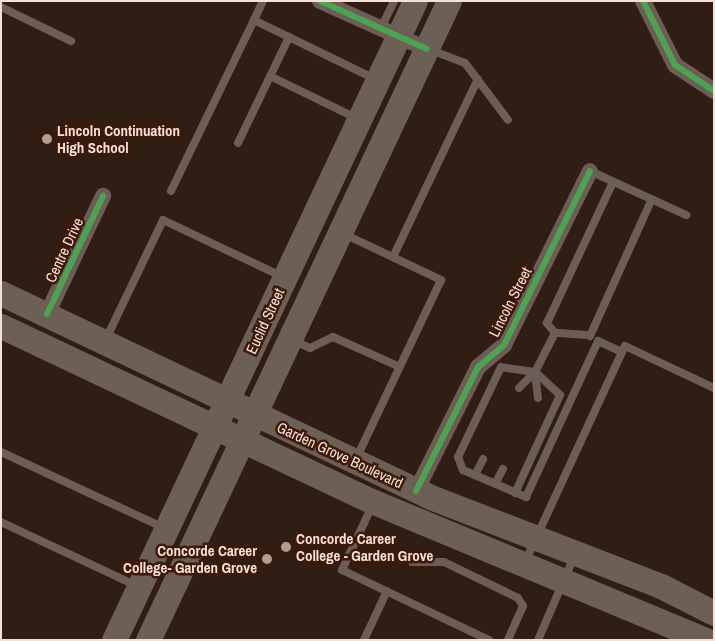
<!DOCTYPE html>
<html>
<head>
<meta charset="utf-8">
<style>
  body { margin:0 }
  #map { position:relative; width:715px; height:641px; overflow:hidden; background:#301d14; font-family:"Archivo Narrow",sans-serif }
  div>[style] { position:absolute }
  [style*='--x'] { left:calc(var(--x)*1px); top:calc(var(--y)*1px); width:calc(var(--w)*1px); rotate:calc(var(--a)*1deg) }
  .lane>* { height:8px; margin:-4px; padding:0 4px; transform-origin:4px; border-radius:4px; background:#6c5d56 }
  .street>* { height:16px; margin:-8px; padding:0 8px; transform-origin:8px; border-radius:8px; background:#6c5d56 }
  .primary>* { height:25px; margin:-12.5px; padding:0 12.5px; transform-origin:12.5px; border-radius:12.5px; background:#6c5f55 }
  .cycleway>* { height:6px; margin:-3px; padding:0 3px; transform-origin:3px; border-radius:3px; background:#4ca352 }
  .dots>* { width:14px; height:14px; translate:-50% -50%; box-sizing:border-box; border:2px solid #3c1908; border-radius:50% }
  span { translate:-50% -50%; white-space:nowrap; text-align:center; line-height:1.15; -webkit-text-stroke:5px #3c1908; paint-order:stroke }
  .poi-label { font-size:15px; color:#f9e0d6; font-weight:700 }
  .left { translate:0 -50%; text-align:left }
  .right { translate:-100% -50%; text-align:right }
  .street-label { font-size:15px; color:#f9e0d6 }
  .frame { position:absolute; inset:0; border:2px solid #f9e0d6; pointer-events:none }
</style>
</head>
<body>
<div id="map">
  <div class="lane">
    <i style="--x:1;--y:7;--w:78;--a:25.9"></i>
    <i style="--x:254;--y:20;--w:21;--a:-65"></i>
    <i style="--x:381;--y:28;--w:30;--a:-64"></i>
    <i style="--x:431;--y:50;--w:36;--a:21"></i>
    <i style="--x:465;--y:63;--w:71;--a:53"></i>
    <i style="--x:270;--y:76;--w:96;--a:26"></i>
    <i style="--x:238;--y:143;--w:118;--a:-64.3"></i>
    <i style="--x:590;--y:171;--w:106;--a:24.6"></i>
    <i style="--x:171;--y:191;--w:190;--a:-64.1"></i>
    <i style="--x:254;--y:20;--w:135;--a:26"></i>
    <i style="--x:342;--y:233;--w:110;--a:25.4"></i>
    <i style="--x:441;--y:280;--w:196;--a:115.4"></i>
    <i style="--x:393;--y:257;--w:197;--a:-64.5"></i>
    <i style="--x:587;--y:335;--w:32;--a:-176"></i>
    <i style="--x:555;--y:333;--w:13;--a:-129"></i>
    <i style="--x:547;--y:323;--w:156;--a:-64.9"></i>
    <i style="--x:590;--y:336;--w:150;--a:-65.7"></i>
    <i style="--x:106;--y:339;--w:132;--a:-64.4"></i>
    <i style="--x:163;--y:220;--w:131;--a:25.4"></i>
    <i style="--x:292;--y:340;--w:20;--a:24"></i>
    <i style="--x:310;--y:348;--w:25;--a:-26"></i>
    <i style="--x:333;--y:337;--w:73;--a:24.1"></i>
    <i style="--x:519;--y:388;--w:23;--a:-45"></i>
    <i style="--x:538;--y:398;--w:26;--a:-97"></i>
    <i style="--x:535;--y:372;--w:44;--a:-62.9"></i>
    <i style="--x:1;--y:452;--w:178;--a:25"></i>
    <i style="--x:475;--y:475;--w:18;--a:-63"></i>
    <i style="--x:495;--y:484;--w:17;--a:-62"></i>
    <i style="--x:515;--y:493;--w:108;--a:-65.3"></i>
    <i style="--x:560;--y:395;--w:34;--a:-137"></i>
    <i style="--x:535;--y:372;--w:34;--a:-172"></i>
    <i style="--x:501;--y:367;--w:100;--a:115.5"></i>
    <i style="--x:458;--y:457;--w:14;--a:69"></i>
    <i style="--x:463;--y:470;--w:69;--a:23.2"></i>
    <i style="--x:526;--y:497;--w:172;--a:-65.2"></i>
    <i style="--x:598;--y:341;--w:26;--a:25"></i>
    <i style="--x:373;--y:504;--w:73;--a:115.2"></i>
    <i style="--x:342;--y:570;--w:163;--a:25.5"></i>
    <i style="--x:1;--y:522;--w:150;--a:25.2"></i>
    <i style="--x:412;--y:562;--w:32;--a:0"></i>
    <i style="--x:444;--y:562;--w:82;--a:25.9"></i>
    <i style="--x:518;--y:598;--w:9;--a:58"></i>
    <i style="--x:523;--y:606;--w:37;--a:114"></i>
    <i style="--x:525;--y:562;--w:238;--a:-65.2"></i>
    <i style="--x:625;--y:346;--w:98;--a:25.3"></i>
    <i style="--x:364;--y:640;--w:54;--a:-64.9"></i>
    <i style="--x:538;--y:640;--w:90;--a:-66.6"></i>
  </div>
  <div class="street">
    <i style="--x:320;--y:1;--w:117;--a:24.2"></i>
    <i style="--x:643;--y:1;--w:72;--a:63.4"></i>
    <i style="--x:675;--y:65;--w:47;--a:33.7"></i>
    <i style="--x:47;--y:314;--w:131;--a:-64.6"></i>
    <i style="--x:416;--y:491;--w:139;--a:-63.4"></i>
    <i style="--x:478;--y:367;--w:34;--a:-40"></i>
    <i style="--x:504;--y:345;--w:194;--a:-63.7"></i>
  </div>
  <div class="primary">
    <i style="--x:1;--y:293;--w:478;--a:25.4"></i>
    <i style="--x:433;--y:498;--w:244;--a:21.1"></i>
    <i style="--x:661;--y:586;--w:59;--a:27"></i>
    <i style="--x:1;--y:326;--w:412;--a:25.3"></i>
    <i style="--x:374;--y:502;--w:360;--a:22.6"></i>
    <i style="--x:114;--y:640;--w:706;--a:-64.78"></i>
    <i style="--x:148;--y:640;--w:706;--a:-64.78"></i>
  </div>
  <div class="cycleway">
    <i style="--x:320;--y:1;--w:117;--a:24.2"></i>
    <i style="--x:643;--y:1;--w:72;--a:63.4"></i>
    <i style="--x:675;--y:65;--w:47;--a:33.7"></i>
    <i style="--x:47;--y:314;--w:131;--a:-64.6"></i>
    <i style="--x:416;--y:491;--w:139;--a:-63.4"></i>
    <i style="--x:478;--y:367;--w:34;--a:-40"></i>
    <i style="--x:504;--y:345;--w:194;--a:-63.7"></i>
  </div>
  <div class="dots">
    <i style="left:47px;top:139px;background:#b39c92"></i>
    <i style="left:286px;top:547px;background:#b39c92"></i>
    <i style="left:267px;top:559px;background:#b39c92"></i>
  </div>
  <div class="poi-label">
    <span class="left" style="left:57px;top:139px">Lincoln Continuation<br>High School</span>
    <span class="left" style="left:296px;top:547px">Concorde Career<br>College - Garden Grove</span>
    <span class="right" style="left:257px;top:559px">Concorde Career<br>College- Garden Grove</span>
  </div>
  <div class="street-label">
    <span style="left:64px;top:250px;rotate:-65deg">Centre Drive</span>
    <span style="left:510px;top:302px;rotate:-63deg">Lincoln Street</span>
    <span style="left:265px;top:321px;rotate:-65deg">Euclid Street</span>
    <span style="left:340px;top:455px;rotate:25deg">Garden Grove Boulevard</span>
  </div>
  <div class="frame"></div>
</div>
</body>
</html>
